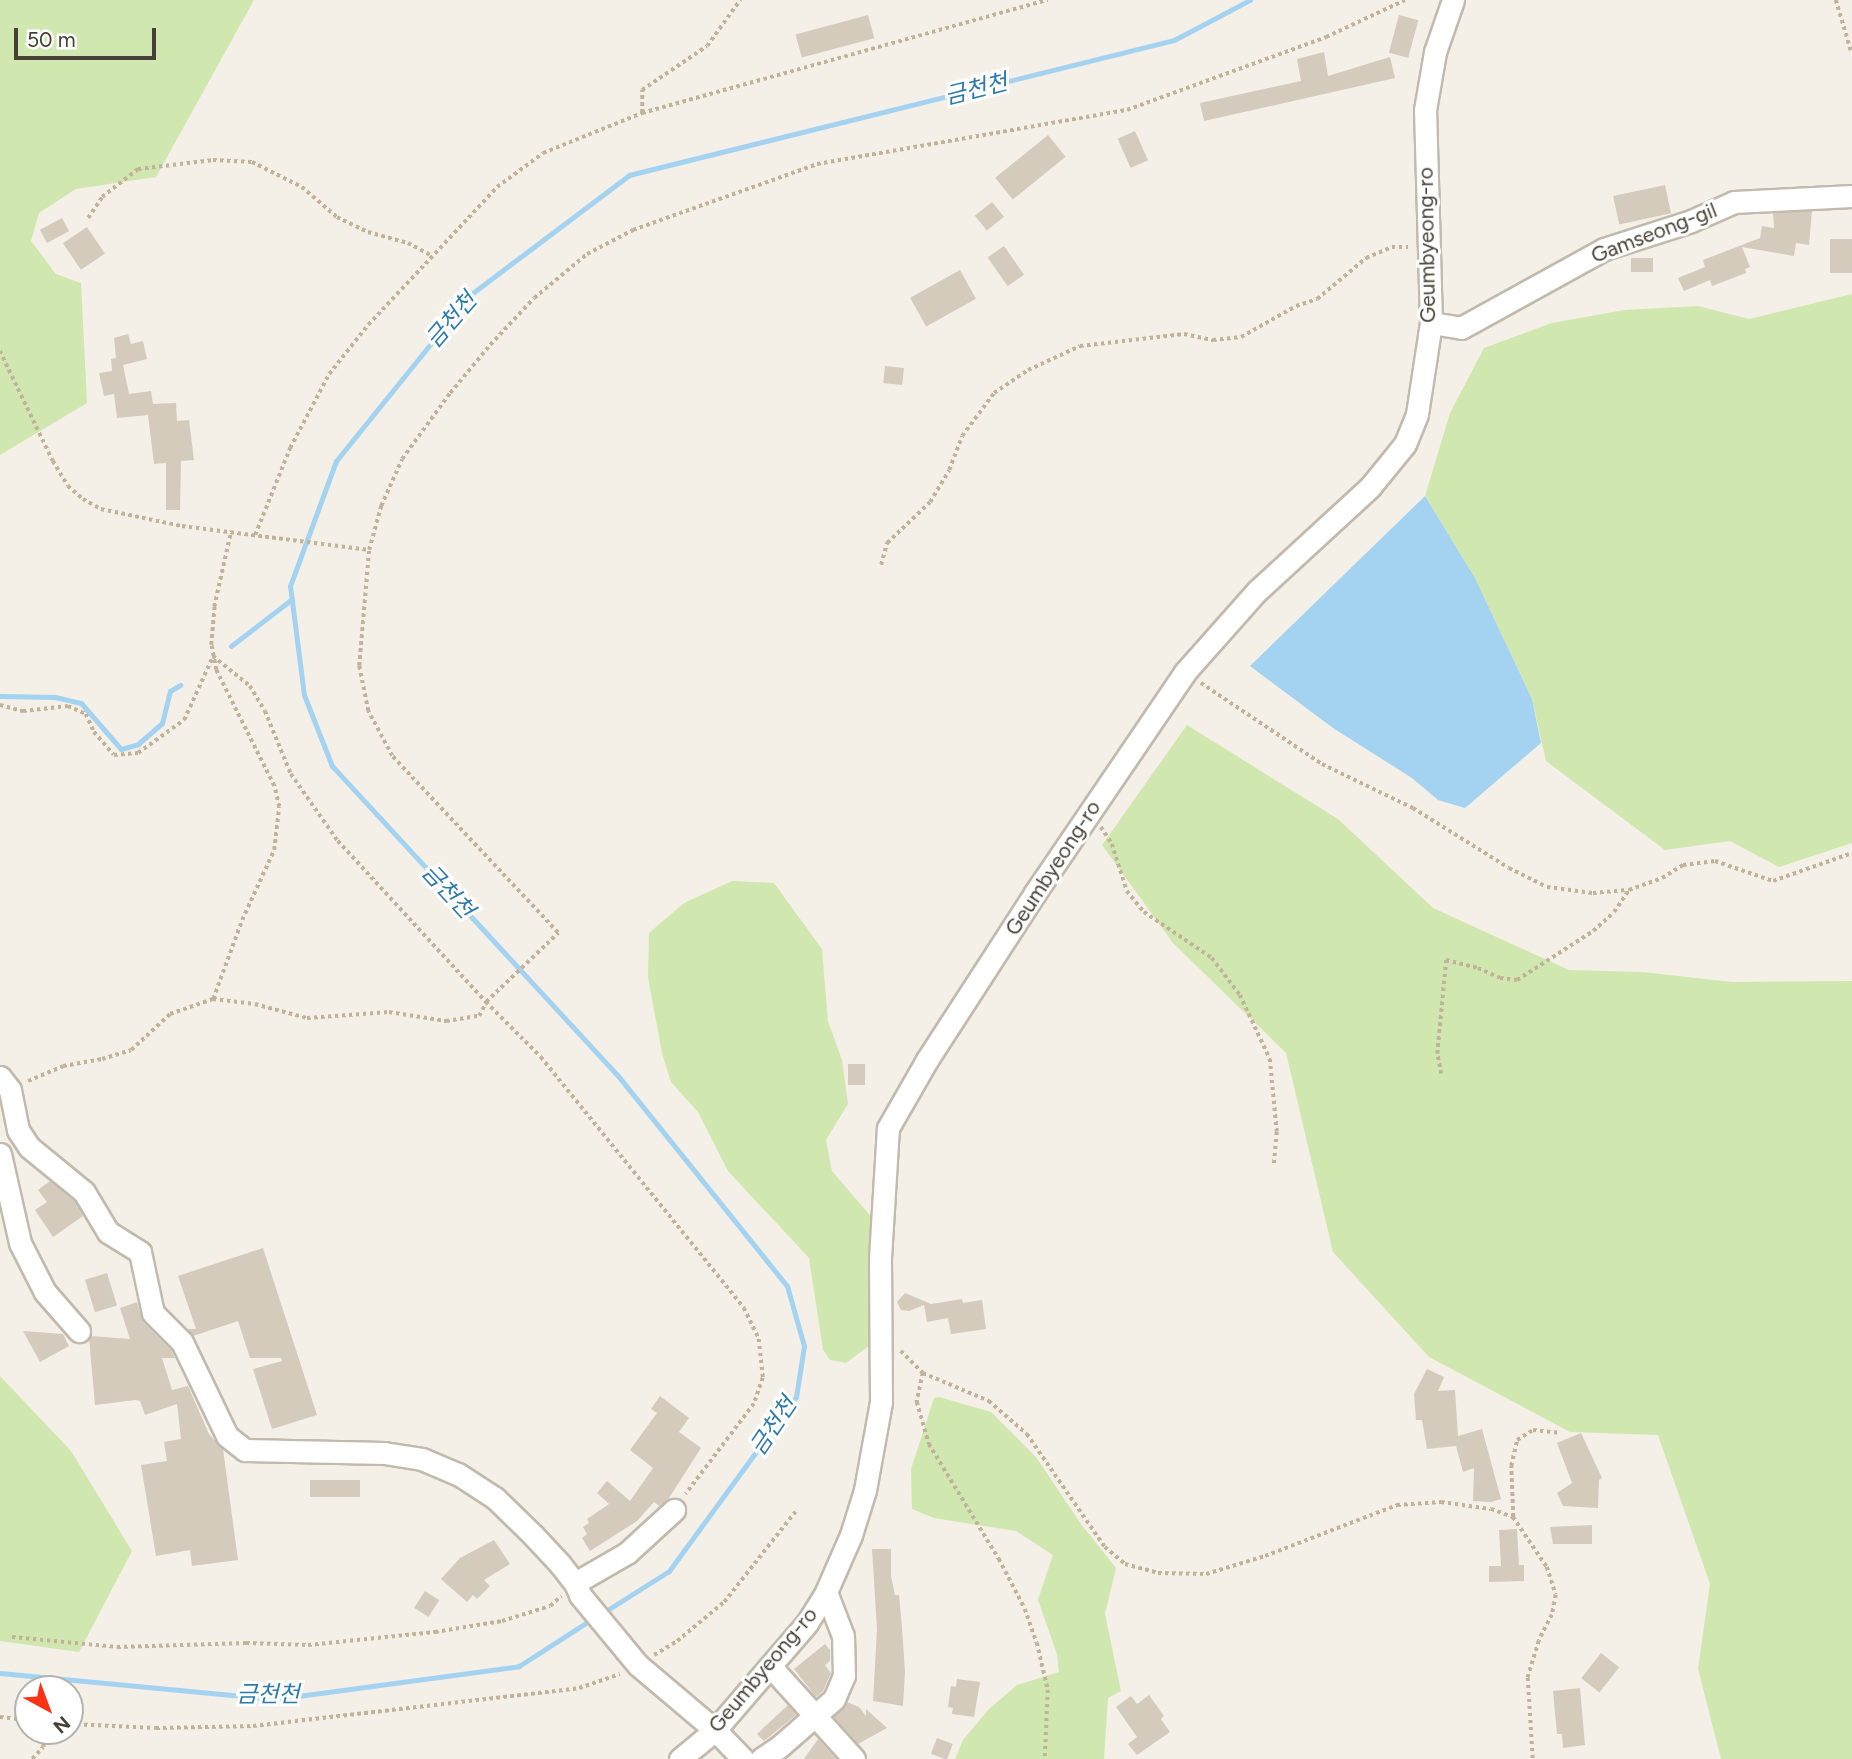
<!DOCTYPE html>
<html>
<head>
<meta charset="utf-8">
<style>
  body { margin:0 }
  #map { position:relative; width:1852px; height:1759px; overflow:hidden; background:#f4efe7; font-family:Figtree,"Noto Sans KR",sans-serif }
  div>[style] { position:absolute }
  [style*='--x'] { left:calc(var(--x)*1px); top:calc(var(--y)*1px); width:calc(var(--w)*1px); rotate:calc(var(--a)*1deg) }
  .green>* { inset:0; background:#d0e8af }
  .water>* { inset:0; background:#a3d3f1 }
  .stream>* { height:5px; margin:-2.5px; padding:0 2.5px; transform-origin:2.5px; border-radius:2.5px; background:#a3d3f1 }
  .building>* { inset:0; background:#d5cbbc; transform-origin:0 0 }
  .path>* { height:3.5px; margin-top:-1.75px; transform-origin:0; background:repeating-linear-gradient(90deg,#c1b29a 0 3.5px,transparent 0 7px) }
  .roads { filter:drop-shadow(2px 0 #c2baac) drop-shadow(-2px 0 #c2baac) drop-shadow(0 2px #c2baac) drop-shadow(0 -2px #c2baac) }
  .minor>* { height:21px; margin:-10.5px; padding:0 10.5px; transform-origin:10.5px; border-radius:10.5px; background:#fff }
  span { translate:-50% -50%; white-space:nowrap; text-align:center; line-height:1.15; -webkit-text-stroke:6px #fff; paint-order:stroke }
  .street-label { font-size:21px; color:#474036 }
  .water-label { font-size:23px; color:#2d7aab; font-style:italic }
  .north { position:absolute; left:14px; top:1675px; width:70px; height:70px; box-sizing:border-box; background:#fff; border:2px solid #b5b3af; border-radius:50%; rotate:139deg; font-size:19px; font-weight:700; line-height:28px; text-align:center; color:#474036 }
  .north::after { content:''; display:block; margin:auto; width:24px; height:32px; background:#fb3216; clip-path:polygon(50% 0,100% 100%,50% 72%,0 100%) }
  .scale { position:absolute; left:14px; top:28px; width:142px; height:32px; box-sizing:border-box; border:4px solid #474036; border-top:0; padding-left:9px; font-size:21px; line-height:24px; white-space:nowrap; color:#474036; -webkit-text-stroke:5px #fff; paint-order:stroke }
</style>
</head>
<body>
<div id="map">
  <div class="green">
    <i style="clip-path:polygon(0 0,254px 0,156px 177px,76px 189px,39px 213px,31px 241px,56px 274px,81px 283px,87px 403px,0 455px)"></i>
    <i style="clip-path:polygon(1852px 294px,1852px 843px,1779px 867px,1730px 841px,1665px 850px,1546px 761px,1532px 699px,1475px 578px,1425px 496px,1450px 413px,1484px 348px,1552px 323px,1624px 310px,1698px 306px,1749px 319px)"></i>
    <i style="clip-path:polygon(1187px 725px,1338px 819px,1433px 908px,1569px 970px,1643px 972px,1732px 982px,1852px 981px,1852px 1759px,1721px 1759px,1698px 1669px,1710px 1584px,1658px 1435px,1570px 1432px,1429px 1357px,1333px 1252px,1286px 1053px,1173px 943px,1102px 845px)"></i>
    <i style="clip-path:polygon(732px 881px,774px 883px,822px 949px,828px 1021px,842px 1060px,848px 1104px,826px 1140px,832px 1171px,874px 1220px,874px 1342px,846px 1363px,830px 1360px,823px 1350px,809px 1258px,728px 1171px,698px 1112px,671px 1082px,662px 1053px,648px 978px,649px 933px,684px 903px)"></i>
    <i style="clip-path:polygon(0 1376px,71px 1451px,132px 1551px,79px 1652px,0 1641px)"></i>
    <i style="clip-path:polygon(939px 1397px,991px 1412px,1036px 1457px,1081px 1524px,1116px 1568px,1105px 1614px,1121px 1691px,1108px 1698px,1104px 1759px,955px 1759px,963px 1740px,989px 1709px,1017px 1685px,1059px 1672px,1057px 1654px,1038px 1600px,1053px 1555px,1016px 1531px,934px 1518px,912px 1509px,911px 1469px,934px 1398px)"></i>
  </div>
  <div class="water">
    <i style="clip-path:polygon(1425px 496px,1475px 578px,1532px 699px,1541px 743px,1465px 808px,1438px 800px,1412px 778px,1333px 728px,1250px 666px)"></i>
  </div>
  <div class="stream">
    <i style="--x:231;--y:646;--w:77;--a:-37.6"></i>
    <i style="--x:0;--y:696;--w:55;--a:1"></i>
    <i style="--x:55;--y:697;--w:27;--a:13"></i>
    <i style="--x:81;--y:703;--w:61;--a:49"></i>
    <i style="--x:121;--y:749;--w:18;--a:-16"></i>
    <i style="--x:138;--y:744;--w:32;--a:-41"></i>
    <i style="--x:162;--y:723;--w:33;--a:-76"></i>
    <i style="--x:170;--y:691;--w:12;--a:-31"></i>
    <i style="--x:601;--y:1614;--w:80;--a:-32.3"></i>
    <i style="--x:669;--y:1571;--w:215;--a:-53.9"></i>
    <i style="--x:796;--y:1397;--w:52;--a:-81.1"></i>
    <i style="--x:804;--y:1346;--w:62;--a:-105.8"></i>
    <i style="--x:787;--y:1286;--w:267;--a:-128.8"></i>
    <i style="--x:620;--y:1078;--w:425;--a:-132.7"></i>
    <i style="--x:332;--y:766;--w:76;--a:-111.5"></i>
    <i style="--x:304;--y:695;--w:110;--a:-97.3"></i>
    <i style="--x:290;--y:586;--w:133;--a:-69.8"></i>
    <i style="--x:336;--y:461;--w:213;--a:-51.1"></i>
    <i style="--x:470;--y:295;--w:199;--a:-37"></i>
    <i style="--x:629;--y:175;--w:561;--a:-13.91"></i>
    <i style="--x:1174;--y:40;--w:86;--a:-27.8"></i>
    <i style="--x:0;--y:1673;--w:277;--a:5.4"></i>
    <i style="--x:276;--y:1699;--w:245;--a:-7.7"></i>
    <i style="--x:519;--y:1666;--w:87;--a:-32.8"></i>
  </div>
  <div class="building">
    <i style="left:868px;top:15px;width:24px;height:75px;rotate:75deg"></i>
    <i style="left:1399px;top:15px;width:20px;height:39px;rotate:15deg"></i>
    <i style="clip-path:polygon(1324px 52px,1328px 76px,1390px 57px,1395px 78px,1204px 121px,1200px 103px,1301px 81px,1297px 59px)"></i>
    <i style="left:1135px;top:131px;width:32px;height:19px;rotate:66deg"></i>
    <i style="left:1048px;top:135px;width:28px;height:68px;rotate:51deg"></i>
    <i style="left:1665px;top:185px;width:29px;height:53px;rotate:78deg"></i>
    <i style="left:992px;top:202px;width:19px;height:22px;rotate:51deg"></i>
    <i style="clip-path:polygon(1812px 211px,1809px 245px,1796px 243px,1794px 256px,1742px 247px,1750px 267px,1745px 269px,1746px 273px,1712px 286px,1710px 280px,1684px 291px,1678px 278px,1705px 267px,1703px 260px,1760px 238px,1762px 226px,1774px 228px,1773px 213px)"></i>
    <i style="left:62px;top:218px;width:15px;height:25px;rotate:62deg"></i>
    <i style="left:87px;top:227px;width:32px;height:29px;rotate:56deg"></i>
    <i style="left:1852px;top:239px;width:34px;height:22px;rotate:90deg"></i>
    <i style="left:1004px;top:246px;width:35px;height:20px;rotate:55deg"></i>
    <i style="left:1631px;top:258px;width:22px;height:14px"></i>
    <i style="left:960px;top:270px;width:33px;height:57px;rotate:61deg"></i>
    <i style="clip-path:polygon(128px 334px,131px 344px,143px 341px,147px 359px,123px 365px,129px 394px,151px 391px,153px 404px,176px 403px,177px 421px,189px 420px,194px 460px,181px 461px,180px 510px,166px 510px,166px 463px,154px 464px,148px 415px,117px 418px,114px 394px,104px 396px,99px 373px,112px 371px,111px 359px,116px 358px,114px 338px)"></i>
    <i style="left:885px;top:366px;width:19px;height:17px;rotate:6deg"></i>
    <i style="left:865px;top:1064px;width:21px;height:17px;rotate:90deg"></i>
    <i style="clip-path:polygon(50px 1181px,74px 1201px,83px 1216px,53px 1237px,35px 1210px,47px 1202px,38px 1190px)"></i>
    <i style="clip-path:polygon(263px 1248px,317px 1415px,272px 1429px,253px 1369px,282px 1361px,281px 1358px,250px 1358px,238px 1321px,193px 1336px,188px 1329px,196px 1329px,178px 1276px)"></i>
    <i style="left:107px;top:1273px;width:34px;height:23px;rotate:73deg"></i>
    <i style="clip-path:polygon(905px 1293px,931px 1304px,962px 1299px,963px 1303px,982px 1300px,986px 1329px,951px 1334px,948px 1318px,927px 1322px,924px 1305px,909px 1311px,901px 1310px,897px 1302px)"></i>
    <i style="clip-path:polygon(137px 1302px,143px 1322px,171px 1350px,175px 1358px,162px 1358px,172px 1390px,188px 1386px,209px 1434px,223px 1449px,238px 1560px,192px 1566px,190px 1550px,156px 1556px,141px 1465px,167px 1461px,164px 1442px,181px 1439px,177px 1404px,145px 1415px,140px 1401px,136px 1400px,95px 1405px,89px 1338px,91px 1336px,130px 1339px,120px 1308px)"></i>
    <i style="clip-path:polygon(23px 1331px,63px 1334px,69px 1346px,40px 1362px)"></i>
    <i style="clip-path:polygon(1427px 1369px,1444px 1377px,1438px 1391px,1455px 1390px,1458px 1436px,1482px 1429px,1501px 1499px,1491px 1502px,1473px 1501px,1474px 1468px,1463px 1472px,1456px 1446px,1427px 1449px,1422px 1420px,1416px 1420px,1414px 1394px)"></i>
    <i style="clip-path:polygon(660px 1396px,689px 1418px,679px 1432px,701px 1448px,669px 1498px,659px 1506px,654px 1502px,637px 1521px,590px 1551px,582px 1538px,587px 1534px,583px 1527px,589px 1523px,587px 1519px,609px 1504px,597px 1493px,607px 1481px,630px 1501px,653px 1468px,630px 1450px,657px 1413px,651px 1409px)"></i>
    <i style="clip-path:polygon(1581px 1433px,1602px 1478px,1599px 1480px,1598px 1508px,1563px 1506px,1557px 1493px,1572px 1483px,1557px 1443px)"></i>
    <i style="left:360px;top:1480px;width:17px;height:50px;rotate:90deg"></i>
    <i style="clip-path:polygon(1592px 1525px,1592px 1544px,1553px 1544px,1550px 1527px)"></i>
    <i style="clip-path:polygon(1517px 1529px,1519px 1565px,1524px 1565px,1524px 1581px,1489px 1582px,1489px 1566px,1501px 1566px,1499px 1530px)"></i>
    <i style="clip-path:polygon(494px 1540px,510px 1564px,484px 1580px,490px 1586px,477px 1599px,473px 1595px,467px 1602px,441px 1579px,460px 1558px)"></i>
    <i style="clip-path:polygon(872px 1549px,891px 1549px,891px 1576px,895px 1595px,899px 1595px,902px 1627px,905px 1672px,903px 1706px,873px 1701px,877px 1629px)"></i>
    <i style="left:425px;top:1591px;width:17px;height:20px;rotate:33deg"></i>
    <i style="clip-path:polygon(825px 1644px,830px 1650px,830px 1661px,825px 1665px,831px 1673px,823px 1691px,816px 1697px,794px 1669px)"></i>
    <i style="left:1601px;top:1653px;width:23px;height:32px;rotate:38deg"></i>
    <i style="clip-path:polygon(957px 1679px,980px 1682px,974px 1717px,952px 1714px,953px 1708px,948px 1707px,951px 1686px,956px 1687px)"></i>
    <i style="clip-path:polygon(1580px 1688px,1585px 1745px,1563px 1748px,1562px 1734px,1557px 1734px,1553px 1691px)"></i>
    <i style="clip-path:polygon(1149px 1695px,1164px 1716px,1161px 1719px,1170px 1732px,1137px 1755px,1128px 1744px,1137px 1737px,1116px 1707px,1131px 1696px,1137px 1704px)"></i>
    <i style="clip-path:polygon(847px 1702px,859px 1707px,866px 1716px,866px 1709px,887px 1728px,858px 1744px,834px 1717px)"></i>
    <i style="clip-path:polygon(788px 1705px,796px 1715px,764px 1741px,757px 1734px)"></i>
    <i style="left:937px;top:1738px;width:17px;height:17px;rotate:21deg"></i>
    <i style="clip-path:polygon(818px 1739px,836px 1759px,804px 1759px)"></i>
  </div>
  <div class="path">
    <i style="--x:1836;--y:0;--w:56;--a:73.5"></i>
    <i style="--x:642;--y:113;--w:23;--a:-90"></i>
    <i style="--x:642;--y:90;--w:78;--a:-34.1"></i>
    <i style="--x:707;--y:46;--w:57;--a:-54.3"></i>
    <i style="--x:88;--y:218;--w:25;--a:-56"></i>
    <i style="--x:102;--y:197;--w:46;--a:-37.9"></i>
    <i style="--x:138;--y:169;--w:76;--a:-6.8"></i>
    <i style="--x:213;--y:160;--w:39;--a:3"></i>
    <i style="--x:252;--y:162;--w:56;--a:26.6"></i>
    <i style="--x:302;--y:187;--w:46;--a:40.6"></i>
    <i style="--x:337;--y:217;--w:34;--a:26"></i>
    <i style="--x:368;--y:232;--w:41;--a:15.4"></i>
    <i style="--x:408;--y:243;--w:27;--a:28"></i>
    <i style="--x:0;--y:351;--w:122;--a:64.3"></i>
    <i style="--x:53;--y:461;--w:29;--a:59"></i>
    <i style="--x:68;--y:486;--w:20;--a:41"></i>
    <i style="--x:83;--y:499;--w:21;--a:29"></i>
    <i style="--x:101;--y:509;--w:83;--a:11.9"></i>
    <i style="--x:182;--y:526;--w:189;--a:7.3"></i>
    <i style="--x:255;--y:535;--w:94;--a:-68.1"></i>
    <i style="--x:290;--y:448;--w:84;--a:-62.2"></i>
    <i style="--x:329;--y:374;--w:63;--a:-51.5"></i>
    <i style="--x:368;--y:325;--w:189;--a:-46.9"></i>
    <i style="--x:497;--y:187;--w:57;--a:-36.5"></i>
    <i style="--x:543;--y:153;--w:107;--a:-22"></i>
    <i style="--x:642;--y:113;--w:421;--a:-15.6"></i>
    <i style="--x:881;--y:565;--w:23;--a:-75"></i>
    <i style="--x:887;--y:543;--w:59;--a:-43.6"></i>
    <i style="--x:930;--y:502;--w:37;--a:-59"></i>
    <i style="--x:949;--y:470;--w:36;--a:-69"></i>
    <i style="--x:962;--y:436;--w:54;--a:-53.3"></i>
    <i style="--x:994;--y:393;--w:41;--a:-34.1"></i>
    <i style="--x:1028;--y:370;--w:57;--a:-24.8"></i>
    <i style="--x:1080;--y:346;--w:105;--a:-6.6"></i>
    <i style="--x:1184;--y:334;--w:30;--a:12"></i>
    <i style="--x:1213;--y:340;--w:28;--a:-6"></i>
    <i style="--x:1241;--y:337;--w:63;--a:-29.4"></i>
    <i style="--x:1296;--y:306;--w:22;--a:-18"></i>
    <i style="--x:1317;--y:299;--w:64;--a:-39.9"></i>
    <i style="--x:1366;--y:258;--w:28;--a:-23"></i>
    <i style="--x:1392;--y:247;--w:16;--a:0"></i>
    <i style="--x:1201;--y:683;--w:146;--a:33.8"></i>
    <i style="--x:1322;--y:764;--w:101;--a:25.8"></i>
    <i style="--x:1413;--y:808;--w:113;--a:32"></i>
    <i style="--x:1509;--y:868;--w:42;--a:26.6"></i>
    <i style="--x:1547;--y:887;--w:46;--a:7.4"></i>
    <i style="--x:1593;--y:893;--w:36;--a:-5"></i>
    <i style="--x:1629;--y:890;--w:35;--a:-20"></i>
    <i style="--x:1662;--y:878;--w:25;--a:-32"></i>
    <i style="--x:1683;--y:865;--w:32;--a:-7"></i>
    <i style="--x:1715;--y:861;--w:61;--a:19"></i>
    <i style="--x:1773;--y:881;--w:84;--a:-19.5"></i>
    <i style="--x:0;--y:705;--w:24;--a:15"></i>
    <i style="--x:23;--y:711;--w:45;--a:-6.3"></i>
    <i style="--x:68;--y:706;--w:20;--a:24"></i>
    <i style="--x:86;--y:714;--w:20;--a:66"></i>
    <i style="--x:94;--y:732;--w:30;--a:49"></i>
    <i style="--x:114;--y:755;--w:24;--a:-5"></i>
    <i style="--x:138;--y:753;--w:57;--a:-35.7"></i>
    <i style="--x:184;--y:720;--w:70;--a:-65.6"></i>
    <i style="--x:213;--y:656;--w:48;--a:39"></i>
    <i style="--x:250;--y:686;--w:29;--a:59"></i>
    <i style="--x:265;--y:711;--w:68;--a:67.6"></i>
    <i style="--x:291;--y:774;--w:82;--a:55"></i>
    <i style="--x:338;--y:841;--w:219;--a:47.4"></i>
    <i style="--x:486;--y:1002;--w:78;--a:45"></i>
    <i style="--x:541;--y:1057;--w:323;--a:51"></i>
    <i style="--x:744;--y:1308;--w:34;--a:64"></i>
    <i style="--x:759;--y:1339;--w:39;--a:84"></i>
    <i style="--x:763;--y:1378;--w:28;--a:109"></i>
    <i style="--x:754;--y:1404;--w:113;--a:127.1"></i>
    <i style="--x:1101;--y:827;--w:20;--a:57"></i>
    <i style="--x:1112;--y:844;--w:49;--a:72.3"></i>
    <i style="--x:1127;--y:891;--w:27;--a:51"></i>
    <i style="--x:1144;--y:912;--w:82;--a:34.1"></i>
    <i style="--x:1212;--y:958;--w:46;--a:52.9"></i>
    <i style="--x:1240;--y:995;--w:71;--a:64.9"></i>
    <i style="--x:1270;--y:1059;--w:73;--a:84.5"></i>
    <i style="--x:1277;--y:1132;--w:33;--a:95"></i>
    <i style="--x:213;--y:999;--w:84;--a:-69.8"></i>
    <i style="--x:242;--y:920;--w:77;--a:-65.4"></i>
    <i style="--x:274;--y:850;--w:43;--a:-83.4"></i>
    <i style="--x:279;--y:807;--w:22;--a:-103"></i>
    <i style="--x:274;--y:786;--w:130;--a:-116.6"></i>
    <i style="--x:216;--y:670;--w:25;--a:-101"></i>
    <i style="--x:211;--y:645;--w:38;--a:-85"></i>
    <i style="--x:214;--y:607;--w:78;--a:-77.4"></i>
    <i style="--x:1441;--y:1074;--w:20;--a:-101"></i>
    <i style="--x:1437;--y:1054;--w:94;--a:-84.5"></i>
    <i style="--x:1446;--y:960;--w:33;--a:14"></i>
    <i style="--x:1478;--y:968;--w:24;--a:24"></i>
    <i style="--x:1500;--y:978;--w:17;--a:7"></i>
    <i style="--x:1517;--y:980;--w:90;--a:-32.8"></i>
    <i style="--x:1593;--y:931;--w:28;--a:-42"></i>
    <i style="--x:1614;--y:912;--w:27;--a:-56"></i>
    <i style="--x:28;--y:1081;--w:38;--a:-23"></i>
    <i style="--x:63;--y:1066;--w:40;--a:-10"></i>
    <i style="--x:102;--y:1059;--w:30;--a:-17"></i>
    <i style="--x:131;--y:1050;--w:53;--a:-42.7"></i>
    <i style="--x:170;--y:1014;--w:46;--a:-19.2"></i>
    <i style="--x:213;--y:999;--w:42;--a:6.8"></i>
    <i style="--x:255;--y:1004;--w:54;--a:15.1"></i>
    <i style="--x:307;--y:1018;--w:82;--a:-4.2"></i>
    <i style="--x:389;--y:1012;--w:58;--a:9"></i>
    <i style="--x:446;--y:1021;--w:33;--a:-9"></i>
    <i style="--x:479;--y:1016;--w:16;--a:-63"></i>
    <i style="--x:486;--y:1002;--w:100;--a:-43.8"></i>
    <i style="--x:558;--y:933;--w:243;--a:-133.2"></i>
    <i style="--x:392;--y:756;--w:51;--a:-118.1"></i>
    <i style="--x:368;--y:711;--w:46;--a:-101.3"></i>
    <i style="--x:359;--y:666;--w:116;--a:-85.1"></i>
    <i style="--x:369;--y:550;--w:46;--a:-74.7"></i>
    <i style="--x:381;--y:506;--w:51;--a:-65.9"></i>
    <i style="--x:402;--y:459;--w:82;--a:-54"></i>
    <i style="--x:450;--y:393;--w:62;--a:-50.2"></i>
    <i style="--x:490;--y:345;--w:64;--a:-46.9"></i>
    <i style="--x:534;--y:298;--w:69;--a:-39.7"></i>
    <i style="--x:587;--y:254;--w:52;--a:-27.6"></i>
    <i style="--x:633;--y:230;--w:195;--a:-19.7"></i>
    <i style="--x:817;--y:164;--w:315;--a:-9.9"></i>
    <i style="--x:1127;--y:110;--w:212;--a:-20.1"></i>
    <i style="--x:1326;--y:37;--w:87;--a:-25.1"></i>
    <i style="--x:901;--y:1351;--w:31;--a:45"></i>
    <i style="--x:923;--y:1373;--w:72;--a:23"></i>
    <i style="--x:989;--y:1401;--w:50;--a:41"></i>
    <i style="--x:1027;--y:1434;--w:137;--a:55.4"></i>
    <i style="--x:1105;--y:1547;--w:26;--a:40"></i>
    <i style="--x:1125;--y:1564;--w:34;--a:15"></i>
    <i style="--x:1158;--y:1573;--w:48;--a:1.2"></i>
    <i style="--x:1206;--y:1574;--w:62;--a:-17"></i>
    <i style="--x:1265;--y:1556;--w:142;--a:-21.1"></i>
    <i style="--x:1397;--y:1505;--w:44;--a:-3.9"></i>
    <i style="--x:1441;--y:1502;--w:50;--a:8"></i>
    <i style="--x:1491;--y:1509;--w:23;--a:20"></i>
    <i style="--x:1513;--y:1517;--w:60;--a:55.8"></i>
    <i style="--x:1547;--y:1567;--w:29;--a:72"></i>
    <i style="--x:1556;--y:1595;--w:20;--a:101"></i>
    <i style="--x:1552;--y:1615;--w:29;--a:117"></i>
    <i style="--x:1539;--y:1641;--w:39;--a:107"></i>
    <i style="--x:1528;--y:1678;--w:81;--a:86.5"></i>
    <i style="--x:923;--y:1373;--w:30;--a:102"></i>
    <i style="--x:917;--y:1402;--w:44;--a:74.1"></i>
    <i style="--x:929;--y:1444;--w:135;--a:58.7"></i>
    <i style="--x:999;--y:1559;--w:56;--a:62.5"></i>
    <i style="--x:1025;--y:1609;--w:36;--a:71"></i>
    <i style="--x:1037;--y:1643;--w:48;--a:76.8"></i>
    <i style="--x:1048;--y:1690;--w:69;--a:92.5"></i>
    <i style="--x:1513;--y:1517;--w:51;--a:-92.2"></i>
    <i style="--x:1511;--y:1466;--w:27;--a:-77"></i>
    <i style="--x:1517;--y:1440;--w:19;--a:-32"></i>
    <i style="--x:1533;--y:1430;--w:28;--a:6"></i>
    <i style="--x:12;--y:1637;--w:105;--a:5.4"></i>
    <i style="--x:117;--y:1647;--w:129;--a:-1.8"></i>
    <i style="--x:246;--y:1643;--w:62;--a:1.8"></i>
    <i style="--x:308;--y:1645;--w:128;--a:-5.8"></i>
    <i style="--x:435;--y:1632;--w:68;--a:-9.3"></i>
    <i style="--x:502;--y:1621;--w:50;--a:-17.4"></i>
    <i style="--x:550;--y:1606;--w:15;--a:-42"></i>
    <i style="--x:654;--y:1655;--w:27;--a:-31"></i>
    <i style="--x:677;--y:1641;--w:61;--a:-39.7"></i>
    <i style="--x:724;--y:1602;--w:115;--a:-51.7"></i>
    <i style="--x:0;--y:1717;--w:28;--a:6"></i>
    <i style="--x:70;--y:1724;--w:86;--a:2.7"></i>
    <i style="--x:156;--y:1728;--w:97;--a:-1.2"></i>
    <i style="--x:253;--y:1726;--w:328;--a:-6.6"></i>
    <i style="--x:579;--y:1688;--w:43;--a:-18.9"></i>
    <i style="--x:32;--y:1759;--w:16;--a:-47"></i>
    <i style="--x:43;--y:1747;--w:16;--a:-79"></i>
  </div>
  <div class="roads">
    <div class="minor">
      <i style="--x:1431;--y:323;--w:30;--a:9"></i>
      <i style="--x:1461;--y:328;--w:163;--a:-28.9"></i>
      <i style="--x:1604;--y:249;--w:91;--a:-17.8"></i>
      <i style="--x:1691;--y:221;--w:47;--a:-23.8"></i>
      <i style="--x:1734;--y:202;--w:118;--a:-2.9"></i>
      <i style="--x:0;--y:1077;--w:16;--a:52"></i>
      <i style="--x:10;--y:1090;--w:41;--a:78.7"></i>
      <i style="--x:18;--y:1130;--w:20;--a:57"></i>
      <i style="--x:29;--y:1147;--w:71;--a:39.3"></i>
      <i style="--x:84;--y:1192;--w:47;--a:59"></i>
      <i style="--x:108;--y:1232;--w:38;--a:32"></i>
      <i style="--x:140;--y:1252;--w:62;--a:78"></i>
      <i style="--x:153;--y:1313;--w:41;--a:45"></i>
      <i style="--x:182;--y:1342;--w:104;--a:64.4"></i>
      <i style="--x:227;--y:1436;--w:23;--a:38"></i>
      <i style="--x:245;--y:1450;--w:139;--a:1.2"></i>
      <i style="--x:384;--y:1453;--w:38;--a:9"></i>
      <i style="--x:422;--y:1459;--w:39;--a:23"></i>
      <i style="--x:458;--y:1474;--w:44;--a:33"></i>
      <i style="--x:495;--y:1498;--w:53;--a:44.2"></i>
      <i style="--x:533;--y:1535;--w:40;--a:47"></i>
      <i style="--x:560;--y:1564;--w:24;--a:52"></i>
      <i style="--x:575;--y:1583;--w:13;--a:67"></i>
      <i style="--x:580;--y:1595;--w:91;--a:50.4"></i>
      <i style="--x:638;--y:1665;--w:101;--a:40.2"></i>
      <i style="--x:715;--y:1730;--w:40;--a:46"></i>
      <i style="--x:0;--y:1154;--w:91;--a:77.3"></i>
      <i style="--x:20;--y:1243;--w:55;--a:63"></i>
      <i style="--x:45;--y:1292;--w:52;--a:48.9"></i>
      <i style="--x:575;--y:1583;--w:60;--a:-30"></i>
      <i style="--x:627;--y:1553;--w:64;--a:-42.5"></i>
      <i style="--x:771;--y:1667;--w:124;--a:47.9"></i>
      <i style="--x:680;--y:1759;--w:45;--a:-39.6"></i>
      <i style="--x:715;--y:1730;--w:141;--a:-49.3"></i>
      <i style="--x:807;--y:1623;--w:36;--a:-58"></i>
      <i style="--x:826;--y:1592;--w:62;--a:-66.3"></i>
      <i style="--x:851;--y:1535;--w:47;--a:-72.7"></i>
      <i style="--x:865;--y:1490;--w:89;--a:-79.7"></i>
      <i style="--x:881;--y:1402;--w:144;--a:-90.4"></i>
      <i style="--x:880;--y:1258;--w:130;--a:-86.5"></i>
      <i style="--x:888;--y:1128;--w:78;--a:-60.2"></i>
      <i style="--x:927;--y:1060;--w:199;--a:-57.1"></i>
      <i style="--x:1035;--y:893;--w:267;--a:-55.8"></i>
      <i style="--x:1185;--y:672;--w:108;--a:-48.4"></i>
      <i style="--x:1257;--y:591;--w:154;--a:-42.6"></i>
      <i style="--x:1370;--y:487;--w:55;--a:-50.9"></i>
      <i style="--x:1405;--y:444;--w:32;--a:-68"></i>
      <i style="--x:1417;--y:414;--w:92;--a:-81.3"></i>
      <i style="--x:1431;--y:323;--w:213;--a:-91.6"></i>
      <i style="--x:1425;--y:110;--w:59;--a:-80.2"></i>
      <i style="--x:1435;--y:52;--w:55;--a:-70.9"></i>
      <i style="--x:761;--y:1759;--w:22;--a:-34"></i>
      <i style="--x:779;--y:1747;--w:73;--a:-41.1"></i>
      <i style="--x:834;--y:1699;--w:25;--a:-67"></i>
      <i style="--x:844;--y:1676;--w:40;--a:-91.4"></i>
      <i style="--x:843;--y:1636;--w:47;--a:-111.1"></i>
    </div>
  </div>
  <div class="street-label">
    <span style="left:1654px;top:233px;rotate:-21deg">Gamseong-gil</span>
    <span style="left:1427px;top:245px;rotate:-91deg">Geumbyeong-ro</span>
    <span style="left:1053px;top:868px;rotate:-57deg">Geumbyeong-ro</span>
    <span style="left:763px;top:1670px;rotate:-50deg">Geumbyeong-ro</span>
  </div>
  <div class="water-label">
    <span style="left:976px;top:89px;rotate:-14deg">금천천</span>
    <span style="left:451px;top:320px;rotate:-49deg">금천천</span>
    <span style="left:448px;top:891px;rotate:47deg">금천천</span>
    <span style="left:773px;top:1426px;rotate:-56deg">금천천</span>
    <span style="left:268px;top:1694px">금천천</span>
  </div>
  <div class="north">N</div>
  <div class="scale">50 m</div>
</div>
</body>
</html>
